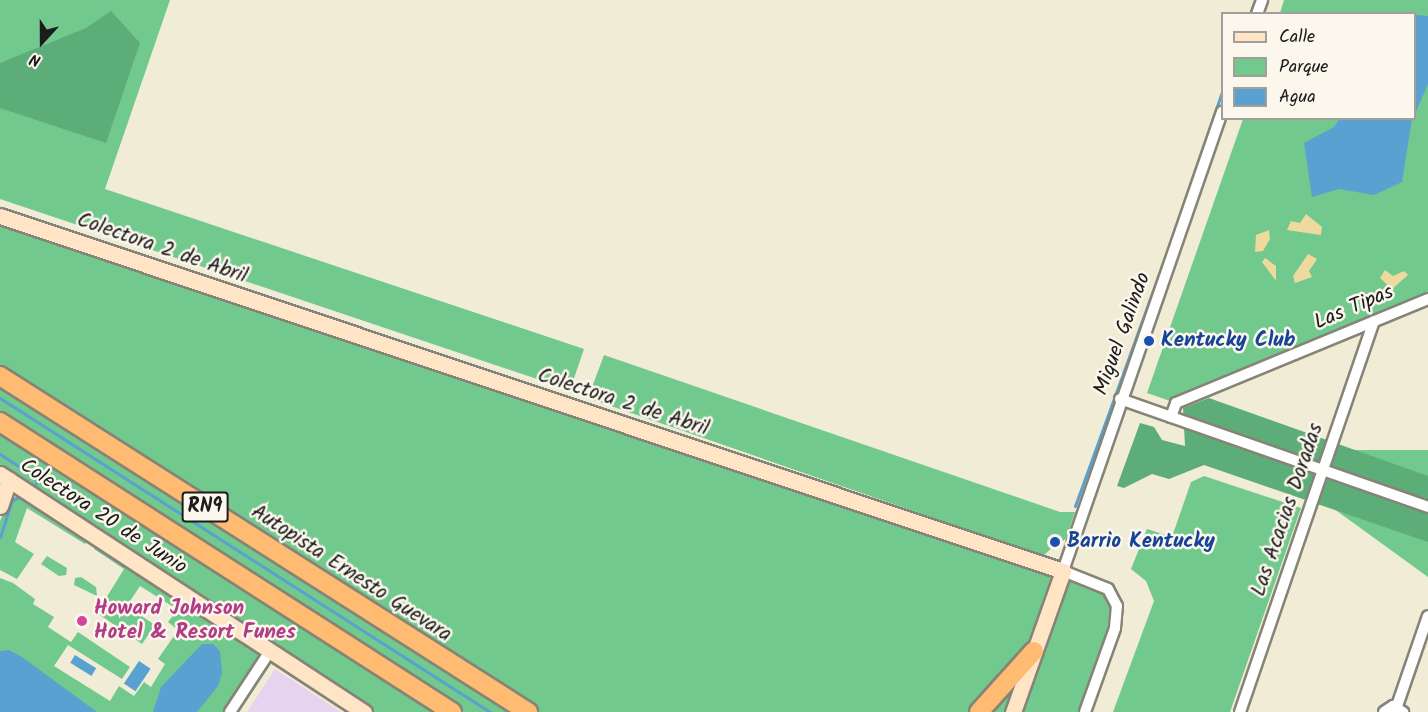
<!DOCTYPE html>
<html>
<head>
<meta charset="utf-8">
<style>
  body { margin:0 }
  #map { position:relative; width:1428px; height:712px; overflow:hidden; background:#f1ecd5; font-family:Kalam,sans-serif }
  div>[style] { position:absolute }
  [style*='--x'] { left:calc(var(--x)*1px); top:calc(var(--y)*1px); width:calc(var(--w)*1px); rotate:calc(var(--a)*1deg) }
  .built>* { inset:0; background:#e6d3f0 }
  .green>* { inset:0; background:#72c98e }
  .forest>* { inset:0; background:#5dad79 }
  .sand>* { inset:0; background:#eeda9e }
  .water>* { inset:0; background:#59a1d0; transform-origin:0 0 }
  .stream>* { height:3px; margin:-1.5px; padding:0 1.5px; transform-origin:1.5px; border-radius:1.5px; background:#59a1d0 }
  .roads { filter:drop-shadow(2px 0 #868478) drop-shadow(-2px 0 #868478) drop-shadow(0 2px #868478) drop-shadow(0 -2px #868478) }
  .street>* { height:10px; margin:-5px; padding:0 5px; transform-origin:5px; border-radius:5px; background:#fff }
  .secondary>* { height:15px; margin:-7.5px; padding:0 7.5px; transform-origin:7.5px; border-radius:7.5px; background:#ffe4c6 }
  .highway>* { height:18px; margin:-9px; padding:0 9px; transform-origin:9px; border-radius:9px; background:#febb71 }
  .dots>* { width:16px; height:16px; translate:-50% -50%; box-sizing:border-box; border:3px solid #fbf7ec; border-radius:50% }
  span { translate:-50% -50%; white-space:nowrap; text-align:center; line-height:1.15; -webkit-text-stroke:5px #fbf7ec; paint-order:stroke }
  .shield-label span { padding:2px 4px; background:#fbf7ec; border:2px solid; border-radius:4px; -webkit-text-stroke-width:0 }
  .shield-label { font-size:20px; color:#1c1c1c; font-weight:700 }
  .street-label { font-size:21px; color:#1c1c1c }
  .transit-label { font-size:21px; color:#164399; font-weight:700 }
  .left { translate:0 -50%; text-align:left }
  .hotel-label { font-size:21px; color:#b23c85; font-weight:700 }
  .legend { position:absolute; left:1221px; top:12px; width:195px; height:108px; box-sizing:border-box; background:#fbf7ec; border:2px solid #a29f99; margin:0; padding:8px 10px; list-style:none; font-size:18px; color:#1c1c1c }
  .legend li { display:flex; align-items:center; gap:12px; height:30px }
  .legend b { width:30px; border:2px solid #a29f99 }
  .north { position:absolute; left:12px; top:12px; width:60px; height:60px; -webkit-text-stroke:4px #fbf7ec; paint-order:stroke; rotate:201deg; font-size:16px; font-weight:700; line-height:24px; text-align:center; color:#1c1c1c }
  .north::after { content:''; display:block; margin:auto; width:21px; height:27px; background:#1c1c1c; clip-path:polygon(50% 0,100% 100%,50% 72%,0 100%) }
</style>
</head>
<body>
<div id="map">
  <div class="built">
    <i style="clip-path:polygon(275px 669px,341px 712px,247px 712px)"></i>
  </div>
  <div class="green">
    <i style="clip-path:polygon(0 0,170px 0,105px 189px,584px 349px,570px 390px,0 199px)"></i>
    <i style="clip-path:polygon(1284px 0,1428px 0,1428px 299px,1176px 403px,1147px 393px,1243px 119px,1414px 118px,1414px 14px,1280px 13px)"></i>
    <i style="clip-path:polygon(0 216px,1098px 583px,1117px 606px,1085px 712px,364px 712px,0 474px)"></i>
    <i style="clip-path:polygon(604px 355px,1060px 512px,1075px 512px,1066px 539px,1061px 542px,1057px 536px,1049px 542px,1053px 547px,1043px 556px,588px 398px)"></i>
    <i style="clip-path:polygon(1342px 450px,1428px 450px,1428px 499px)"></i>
    <i style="clip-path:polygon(1204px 476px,1301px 508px,1230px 712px,1113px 712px,1154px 601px,1146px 581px,1131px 569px,1147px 529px,1172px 537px,1191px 482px)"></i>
    <i style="clip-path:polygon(17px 496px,88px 539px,85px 544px,27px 508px,15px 542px,34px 554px,17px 579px,0 570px,0 521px,8px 502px)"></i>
    <i style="clip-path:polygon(1319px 498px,1428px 518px,1428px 577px)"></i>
    <i style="clip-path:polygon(97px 545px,262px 653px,224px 712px,0 712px,0 578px,13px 583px,35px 599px,33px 604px,54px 617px,48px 627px,71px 642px,78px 632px,130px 667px,122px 679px,68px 645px,54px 666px,110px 701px,119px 686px,134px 696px,144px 682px,151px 687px,165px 664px,158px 659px,178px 630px,168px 622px,181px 606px,176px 603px,172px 606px,140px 586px,128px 604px,100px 608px,124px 569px,94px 549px)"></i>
    <i style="clip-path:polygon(47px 556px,67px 568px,66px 575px,59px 576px,41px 564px)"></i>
    <i style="clip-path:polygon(81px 577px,96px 587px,97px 596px,74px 585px,75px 578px)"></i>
    <i style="clip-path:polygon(128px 607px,155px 625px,142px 644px,97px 613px)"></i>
  </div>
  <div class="forest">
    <i style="clip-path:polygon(111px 11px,140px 43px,106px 143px,0 108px,0 63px,86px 28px)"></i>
    <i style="clip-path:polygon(1209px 398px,1428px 476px,1428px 542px,1204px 465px,1169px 479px,1152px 474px,1124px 488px,1117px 486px,1140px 423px,1154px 427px,1162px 440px,1185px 446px,1183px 408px)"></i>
  </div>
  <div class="sand">
    <i style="clip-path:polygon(1306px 214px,1322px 227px,1321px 235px,1287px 230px,1291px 221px,1300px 223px)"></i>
    <i style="clip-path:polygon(1269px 230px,1270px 239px,1263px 251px,1255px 252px,1256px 235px)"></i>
    <i style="clip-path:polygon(1308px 254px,1317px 259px,1309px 271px,1312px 277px,1295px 283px,1293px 276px)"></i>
    <i style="clip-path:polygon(1265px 258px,1276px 266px,1276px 281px,1262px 262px)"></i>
    <i style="clip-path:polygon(1385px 270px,1393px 276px,1404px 271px,1408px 275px,1392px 289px,1380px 278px)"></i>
  </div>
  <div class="water">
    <i style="clip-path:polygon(1415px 15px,1428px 16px,1428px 84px,1415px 114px)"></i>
    <i style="clip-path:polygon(1340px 118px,1412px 119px,1402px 182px,1374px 195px,1339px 189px,1312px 197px,1304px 143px,1334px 127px)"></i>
    <i style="clip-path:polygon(202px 644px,213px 644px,220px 651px,222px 673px,218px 686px,197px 712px,153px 712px,161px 687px)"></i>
    <i style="clip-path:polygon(9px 650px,22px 657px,97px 712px,0 712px,0 651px)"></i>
    <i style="left:75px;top:655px;width:25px;height:9px;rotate:32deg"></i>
    <i style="left:139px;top:661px;width:14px;height:27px;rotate:34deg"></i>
  </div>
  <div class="stream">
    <i style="--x:1250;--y:14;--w:15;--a:-70"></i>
    <i style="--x:1172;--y:237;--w:153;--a:-71"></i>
    <i style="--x:0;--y:398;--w:582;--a:32.65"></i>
    <i style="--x:0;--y:454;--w:42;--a:33.3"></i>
    <i style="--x:35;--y:477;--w:5;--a:68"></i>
    <i style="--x:37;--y:482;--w:8;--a:130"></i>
    <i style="--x:1075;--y:506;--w:273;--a:-70.1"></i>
    <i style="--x:0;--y:537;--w:38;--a:-72"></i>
    <i style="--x:12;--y:501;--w:7;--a:-34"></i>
    <i style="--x:18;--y:497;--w:7;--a:27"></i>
  </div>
  <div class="roads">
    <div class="street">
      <i style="--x:1257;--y:14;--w:15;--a:-70"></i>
      <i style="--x:1120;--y:399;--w:326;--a:19.3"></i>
      <i style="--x:1171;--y:417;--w:15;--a:-70"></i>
      <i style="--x:1176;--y:403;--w:273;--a:-22.4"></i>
      <i style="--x:1397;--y:706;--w:95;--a:-71"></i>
      <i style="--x:230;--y:712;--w:73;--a:-56.7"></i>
      <i style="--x:1085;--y:712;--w:89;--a:-70.3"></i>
      <i style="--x:1115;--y:628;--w:22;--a:-85"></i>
      <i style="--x:1117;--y:606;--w:19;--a:-118"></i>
      <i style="--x:1108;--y:589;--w:48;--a:-158.2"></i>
      <i style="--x:1063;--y:571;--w:486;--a:-70.9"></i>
      <i style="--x:1240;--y:712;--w:413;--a:-71.1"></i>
      <i style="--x:1384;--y:712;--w:11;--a:-34"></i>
      <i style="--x:1393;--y:706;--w:12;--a:31"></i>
    </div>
    <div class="secondary">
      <i style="--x:0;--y:216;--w:1121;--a:18.47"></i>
      <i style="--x:1063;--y:571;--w:150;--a:109.5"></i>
      <i style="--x:0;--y:474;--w:435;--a:33.2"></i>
      <i style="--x:0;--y:506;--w:28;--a:-71"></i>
    </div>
    <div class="highway">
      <i style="--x:0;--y:376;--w:626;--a:32.47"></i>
      <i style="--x:0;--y:422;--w:537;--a:32.68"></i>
      <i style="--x:979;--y:712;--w:82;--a:-48"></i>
    </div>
  </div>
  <div class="dots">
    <i style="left:1149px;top:341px;background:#1a4fb4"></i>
    <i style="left:1055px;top:542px;background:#1a4fb4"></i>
    <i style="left:82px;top:621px;background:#d1479c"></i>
  </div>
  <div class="shield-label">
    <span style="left:205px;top:507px">RN9</span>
  </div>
  <div class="street-label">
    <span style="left:162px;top:249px;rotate:19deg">Colectora 2 de Abril</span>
    <span style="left:1354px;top:308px;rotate:-23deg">Las Tipas</span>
    <span style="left:1123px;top:334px;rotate:-70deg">Miguel Galindo</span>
    <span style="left:623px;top:403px;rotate:18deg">Colectora 2 de Abril</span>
    <span style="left:1288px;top:510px;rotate:-71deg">Las Acacias Doradas</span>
    <span style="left:103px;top:517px;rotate:33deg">Colectora 20 de Junio</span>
    <span style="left:351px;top:574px;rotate:33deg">Autopista Ernesto Guevara</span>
  </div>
  <div class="transit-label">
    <span class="left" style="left:1161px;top:341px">Kentucky Club</span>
    <span class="left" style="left:1067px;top:542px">Barrio Kentucky</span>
  </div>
  <div class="hotel-label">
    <span class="left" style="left:94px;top:621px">Howard Johnson<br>Hotel &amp; Resort Funes</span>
  </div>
  <ul class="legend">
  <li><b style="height:8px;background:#ffe4c6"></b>Calle</li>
  <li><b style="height:16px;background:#72c98e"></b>Parque</li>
  <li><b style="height:16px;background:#59a1d0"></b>Agua</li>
  </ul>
  <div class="north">N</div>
</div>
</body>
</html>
